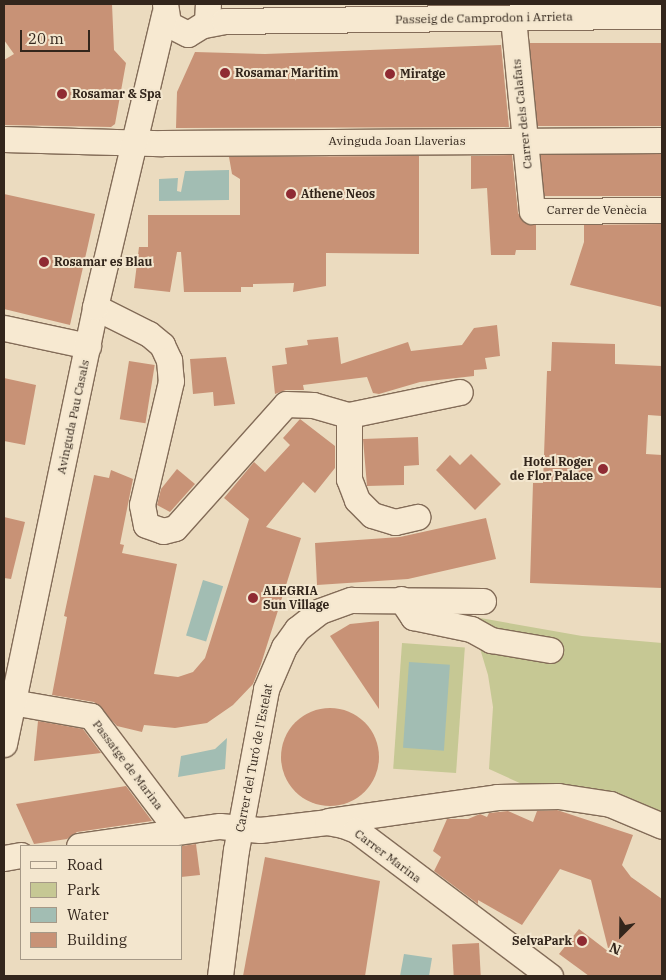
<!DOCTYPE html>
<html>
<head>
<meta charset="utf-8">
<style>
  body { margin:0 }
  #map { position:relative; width:666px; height:980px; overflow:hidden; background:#ebdbbf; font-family:"IBM Plex Serif",serif }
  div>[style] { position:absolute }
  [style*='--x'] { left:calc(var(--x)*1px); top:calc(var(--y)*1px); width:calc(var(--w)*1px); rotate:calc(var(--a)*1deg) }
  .green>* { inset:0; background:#c6c894; transform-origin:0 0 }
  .water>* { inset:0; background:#a2bdb3; transform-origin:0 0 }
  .building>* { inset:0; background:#c89276; transform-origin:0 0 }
  .round { border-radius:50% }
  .roads { filter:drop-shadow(1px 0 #836c58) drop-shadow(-1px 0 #836c58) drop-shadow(0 1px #836c58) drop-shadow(0 -1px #836c58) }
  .minor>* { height:25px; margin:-12.5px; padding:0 12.5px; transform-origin:12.5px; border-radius:12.5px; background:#f7e9d1 }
  .dots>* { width:14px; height:14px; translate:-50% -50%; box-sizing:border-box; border:2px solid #f3e6ce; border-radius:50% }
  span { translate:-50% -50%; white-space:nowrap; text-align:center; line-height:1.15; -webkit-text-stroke:4px #f3e6ce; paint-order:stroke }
  .street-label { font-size:12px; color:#33261c }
  .poi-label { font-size:12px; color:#33261c; font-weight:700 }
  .left { translate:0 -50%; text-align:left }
  .right { translate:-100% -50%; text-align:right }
  .frame { position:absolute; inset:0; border:5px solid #33261c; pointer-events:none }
  .legend { position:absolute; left:20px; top:845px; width:162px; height:115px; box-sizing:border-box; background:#f3e6ce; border:1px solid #a69987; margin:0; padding:6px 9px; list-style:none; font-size:15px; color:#33261c }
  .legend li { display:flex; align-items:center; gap:10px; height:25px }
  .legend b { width:25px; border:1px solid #a69987 }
  .north { position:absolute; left:596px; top:910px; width:50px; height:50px; -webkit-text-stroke:4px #f3e6ce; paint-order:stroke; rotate:203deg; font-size:14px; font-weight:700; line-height:20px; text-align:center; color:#33261c }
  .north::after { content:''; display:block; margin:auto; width:18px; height:22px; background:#33261c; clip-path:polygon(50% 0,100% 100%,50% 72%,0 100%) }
  .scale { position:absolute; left:20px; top:30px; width:70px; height:22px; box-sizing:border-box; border:2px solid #33261c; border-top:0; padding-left:6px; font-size:15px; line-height:18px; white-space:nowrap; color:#33261c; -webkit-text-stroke:4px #f3e6ce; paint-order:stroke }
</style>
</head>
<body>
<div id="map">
  <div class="green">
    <i style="clip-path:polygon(393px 611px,469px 616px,582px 636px,662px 643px,662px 815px,533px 789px,489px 769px,493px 707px,488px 675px,478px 642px,404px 622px)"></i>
    <i style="left:402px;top:643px;width:63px;height:126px;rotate:4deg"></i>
  </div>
  <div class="water">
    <i style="clip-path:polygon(229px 170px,229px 200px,159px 201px,159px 179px,178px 178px,177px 191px,181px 192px,185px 171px)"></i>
    <i style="left:203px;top:580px;width:21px;height:58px;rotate:17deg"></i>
    <i style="left:409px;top:662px;width:41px;height:86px;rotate:4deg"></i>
    <i style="clip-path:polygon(227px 738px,225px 769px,178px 777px,181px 756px,215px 749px)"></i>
    <i style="clip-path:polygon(404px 954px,432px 958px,429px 976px,400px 976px)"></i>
  </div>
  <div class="building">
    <i style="clip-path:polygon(4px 4px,112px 4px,114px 50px,126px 63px,115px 124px,111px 127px,4px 125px,4px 60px,14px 54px,4px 40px)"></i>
    <i style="left:662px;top:43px;width:83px;height:132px;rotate:90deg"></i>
    <i style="clip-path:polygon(501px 45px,509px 127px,176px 128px,177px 92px,195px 52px,265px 54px)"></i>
    <i style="left:662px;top:154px;width:42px;height:121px;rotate:90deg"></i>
    <i style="clip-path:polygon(512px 155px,518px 213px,525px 223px,536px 225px,536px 250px,516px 250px,515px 255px,491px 255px,487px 188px,471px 189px,471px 156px)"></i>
    <i style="clip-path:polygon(419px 156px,419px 254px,326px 253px,326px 286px,293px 292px,294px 283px,253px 284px,253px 287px,241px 287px,241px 292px,184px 292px,181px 252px,177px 252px,170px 292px,134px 288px,139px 247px,148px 247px,148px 215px,240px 215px,240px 179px,232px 174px,229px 157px)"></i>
    <i style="clip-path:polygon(4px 194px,95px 214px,70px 325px,4px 309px)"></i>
    <i style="clip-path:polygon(662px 224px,662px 307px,570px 285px,584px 242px,584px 225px)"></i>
    <i style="clip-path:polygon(497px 325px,500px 356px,485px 358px,487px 369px,474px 370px,474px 376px,420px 382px,379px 394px,373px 393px,367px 377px,303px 385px,304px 390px,286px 390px,275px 394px,272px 366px,287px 364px,285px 348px,308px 345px,307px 340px,338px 337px,341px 364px,408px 342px,411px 351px,462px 345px,474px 328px)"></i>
    <i style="clip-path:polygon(552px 342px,615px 344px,615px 364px,662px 366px,662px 416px,648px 415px,646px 454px,662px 455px,662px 588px,530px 583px,533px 483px,543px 483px,547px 371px,551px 371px)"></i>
    <i style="clip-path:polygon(226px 357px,235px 404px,214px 406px,213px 392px,193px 394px,190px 359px)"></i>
    <i style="left:129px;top:361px;width:26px;height:59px;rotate:9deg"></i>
    <i style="clip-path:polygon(4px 378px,36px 385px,25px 445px,4px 441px)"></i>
    <i style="clip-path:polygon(300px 419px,335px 446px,335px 468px,315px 493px,303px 482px,266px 527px,301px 538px,261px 664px,253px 684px,233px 705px,207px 723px,175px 728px,144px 725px,142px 732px,117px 726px,94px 702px,52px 695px,67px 617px,64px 616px,94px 475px,109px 478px,111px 470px,133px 479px,120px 544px,124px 545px,122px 553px,177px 564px,154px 674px,178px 677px,193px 672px,205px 658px,249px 519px,224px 498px,254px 462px,265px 472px,290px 445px,283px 438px)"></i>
    <i style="clip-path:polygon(418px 437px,419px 465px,404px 466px,404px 485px,367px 486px,363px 439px)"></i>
    <i style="clip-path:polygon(471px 454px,501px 484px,475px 510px,436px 470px,450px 455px,460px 465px)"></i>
    <i style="clip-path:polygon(177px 469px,195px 484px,170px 512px,157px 505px,161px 489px)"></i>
    <i style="clip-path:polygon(4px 517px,25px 522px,11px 579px,4px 578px)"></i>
    <i style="clip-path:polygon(486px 518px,496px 559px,408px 579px,317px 585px,315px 543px,400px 537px)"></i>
    <i style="clip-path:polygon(379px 621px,379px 709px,330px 636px,350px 624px)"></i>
    <i class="round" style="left:281px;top:708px;width:98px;height:98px"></i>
    <i style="clip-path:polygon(38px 721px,83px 729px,101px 753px,34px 761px)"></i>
    <i style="clip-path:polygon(126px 786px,152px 821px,77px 832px,67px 839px,34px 844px,16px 804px)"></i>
    <i style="clip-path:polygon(557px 810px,633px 835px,622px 865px,631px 877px,662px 899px,662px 976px,589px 976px,559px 954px,579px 929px,609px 952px,591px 880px,560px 869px,522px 925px,478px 900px,478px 904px,434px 871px,441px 857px,433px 851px,447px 819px,468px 819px,480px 814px,487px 817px,489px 813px,508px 811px,533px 822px,537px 811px)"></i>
    <i style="clip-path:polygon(196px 844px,200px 875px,181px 877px,181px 846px)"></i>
    <i style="clip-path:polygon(265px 857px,380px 881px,365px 976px,243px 976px)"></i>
    <i style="left:479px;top:943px;width:33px;height:27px;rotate:87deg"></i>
  </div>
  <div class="roads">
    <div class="minor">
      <i style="--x:165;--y:4;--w:20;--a:81"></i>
      <i style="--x:168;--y:24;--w:22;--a:27"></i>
      <i style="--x:188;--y:34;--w:22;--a:-32"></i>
      <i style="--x:207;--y:22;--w:18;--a:-87"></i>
      <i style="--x:513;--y:18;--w:194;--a:84.4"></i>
      <i style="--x:532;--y:211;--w:130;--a:-0.4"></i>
      <i style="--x:204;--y:25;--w:20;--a:-11"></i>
      <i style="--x:224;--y:21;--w:438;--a:-0.7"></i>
      <i style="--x:4;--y:139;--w:158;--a:1.5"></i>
      <i style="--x:162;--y:143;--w:500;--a:-0.34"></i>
      <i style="--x:95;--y:307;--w:60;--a:26.6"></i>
      <i style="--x:149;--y:334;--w:17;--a:40"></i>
      <i style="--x:162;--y:345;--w:17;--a:65"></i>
      <i style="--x:169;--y:360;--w:21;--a:85"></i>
      <i style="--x:171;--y:381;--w:127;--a:103.2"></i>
      <i style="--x:142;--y:505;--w:20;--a:79"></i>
      <i style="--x:146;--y:525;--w:18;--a:19"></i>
      <i style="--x:163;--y:531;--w:12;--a:-14"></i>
      <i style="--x:175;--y:528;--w:166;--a:-48.2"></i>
      <i style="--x:286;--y:404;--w:27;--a:2"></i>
      <i style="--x:313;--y:405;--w:37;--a:16"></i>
      <i style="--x:349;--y:415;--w:64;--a:90"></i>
      <i style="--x:349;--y:479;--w:22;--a:69"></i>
      <i style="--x:357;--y:500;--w:21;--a:45"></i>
      <i style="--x:372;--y:515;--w:24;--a:17"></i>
      <i style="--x:395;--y:522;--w:23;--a:-13"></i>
      <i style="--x:4;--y:328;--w:86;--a:12.1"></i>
      <i style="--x:349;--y:415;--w:113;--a:-11.7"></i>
      <i style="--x:401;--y:599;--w:22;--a:56"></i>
      <i style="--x:413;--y:617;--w:59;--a:11.7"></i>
      <i style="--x:471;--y:629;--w:23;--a:29"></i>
      <i style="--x:491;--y:640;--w:60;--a:9.6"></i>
      <i style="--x:12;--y:702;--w:80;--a:10"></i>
      <i style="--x:91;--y:716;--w:144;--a:52.9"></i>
      <i style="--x:4;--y:744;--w:446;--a:-78.2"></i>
      <i style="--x:95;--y:307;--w:301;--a:-76.7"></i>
      <i style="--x:329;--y:821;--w:170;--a:-8.1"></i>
      <i style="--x:497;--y:797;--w:61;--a:-0.9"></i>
      <i style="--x:558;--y:796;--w:53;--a:8.7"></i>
      <i style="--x:610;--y:804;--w:56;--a:22.9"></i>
      <i style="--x:79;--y:846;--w:142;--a:-8.1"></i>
      <i style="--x:220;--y:826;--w:40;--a:5.7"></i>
      <i style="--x:260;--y:830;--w:67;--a:-6.8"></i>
      <i style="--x:327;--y:822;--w:16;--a:11"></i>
      <i style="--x:343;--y:825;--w:14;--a:21"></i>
      <i style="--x:356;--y:830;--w:243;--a:37"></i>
      <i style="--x:4;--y:858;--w:17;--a:-10"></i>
      <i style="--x:220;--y:976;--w:127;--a:-82.8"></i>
      <i style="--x:236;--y:850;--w:164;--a:-79.4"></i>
      <i style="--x:266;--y:689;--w:46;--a:-66.8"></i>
      <i style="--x:284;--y:647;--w:22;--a:-54"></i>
      <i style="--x:297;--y:629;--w:29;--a:-38"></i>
      <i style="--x:320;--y:611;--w:33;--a:-20"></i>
      <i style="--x:351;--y:600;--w:132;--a:0.4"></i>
    </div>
  </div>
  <div class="dots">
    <i style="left:225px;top:73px;background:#8f2b33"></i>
    <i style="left:390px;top:74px;background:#8f2b33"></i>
    <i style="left:62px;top:94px;background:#8f2b33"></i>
    <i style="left:291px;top:194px;background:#8f2b33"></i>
    <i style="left:44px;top:262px;background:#8f2b33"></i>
    <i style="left:603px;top:469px;background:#8f2b33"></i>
    <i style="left:253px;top:598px;background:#8f2b33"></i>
    <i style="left:582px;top:941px;background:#8f2b33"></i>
  </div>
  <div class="street-label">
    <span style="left:484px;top:18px;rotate:-1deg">Passeig de Camprodon i Arrieta</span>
    <span style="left:522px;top:114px;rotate:-96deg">Carrer dels Calafats</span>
    <span style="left:397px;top:141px">Avinguda Joan Llaverias</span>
    <span style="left:597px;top:210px">Carrer de Venècia</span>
    <span style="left:73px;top:417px;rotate:-78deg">Avinguda Pau Casals</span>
    <span style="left:254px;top:758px;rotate:-79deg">Carrer del Turó de l'Estelat</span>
    <span style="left:128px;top:765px;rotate:53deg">Passatge de Marina</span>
    <span style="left:388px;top:856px;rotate:37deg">Carrer Marina</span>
  </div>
  <div class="poi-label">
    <span class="left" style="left:235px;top:73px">Rosamar Maritim</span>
    <span class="left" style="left:400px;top:74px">Miratge</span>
    <span class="left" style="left:72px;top:94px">Rosamar &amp; Spa</span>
    <span class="left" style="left:301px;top:194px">Athene Neos</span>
    <span class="left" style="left:54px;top:262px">Rosamar es Blau</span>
    <span class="right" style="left:593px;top:469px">Hotel Roger<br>de Flor Palace</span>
    <span class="left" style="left:263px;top:598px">ALEGRIA<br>Sun Village</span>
    <span class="right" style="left:572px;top:941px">SelvaPark</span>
  </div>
  <div class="frame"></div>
  <ul class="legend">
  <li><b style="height:6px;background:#f7e9d1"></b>Road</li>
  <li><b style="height:14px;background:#c6c894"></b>Park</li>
  <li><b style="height:14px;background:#a2bdb3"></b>Water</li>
  <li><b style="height:14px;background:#c89276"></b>Building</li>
  </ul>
  <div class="north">N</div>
  <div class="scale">20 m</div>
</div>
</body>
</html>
